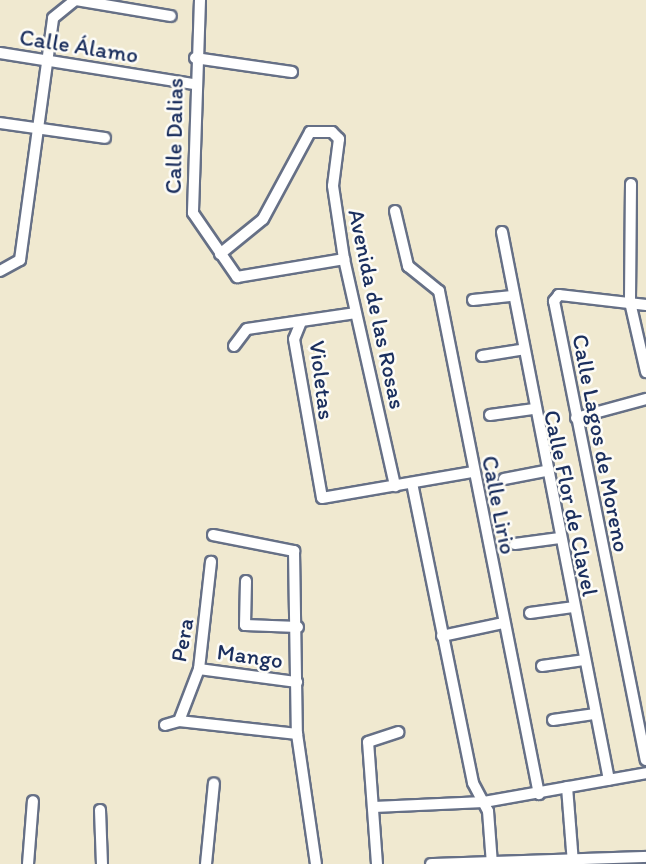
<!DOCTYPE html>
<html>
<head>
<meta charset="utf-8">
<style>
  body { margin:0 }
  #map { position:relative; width:646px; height:864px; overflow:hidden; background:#f0e9d0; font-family:Itim,sans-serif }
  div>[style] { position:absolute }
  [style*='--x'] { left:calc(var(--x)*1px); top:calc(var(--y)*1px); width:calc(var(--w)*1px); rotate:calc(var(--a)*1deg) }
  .roads { filter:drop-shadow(2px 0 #667086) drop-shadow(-2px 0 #667086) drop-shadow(0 2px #667086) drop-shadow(0 -2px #667086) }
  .minor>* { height:10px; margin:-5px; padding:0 5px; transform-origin:5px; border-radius:5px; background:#fff }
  span { translate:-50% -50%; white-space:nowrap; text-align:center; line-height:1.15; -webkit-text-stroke:5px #fdfcf7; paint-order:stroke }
  .street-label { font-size:23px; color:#1b2f5e }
</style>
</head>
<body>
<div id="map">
  <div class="roads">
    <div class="minor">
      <i style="--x:75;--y:0;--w:97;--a:9.5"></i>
      <i style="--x:200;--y:0;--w:213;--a:91.9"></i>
      <i style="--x:193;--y:213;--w:78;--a:55.5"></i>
      <i style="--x:237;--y:277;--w:109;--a:-9.5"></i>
      <i style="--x:0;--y:53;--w:195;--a:9.1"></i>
      <i style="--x:195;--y:58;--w:98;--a:8.2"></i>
      <i style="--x:0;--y:123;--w:106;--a:8.1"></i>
      <i style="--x:631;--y:184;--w:118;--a:90.5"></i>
      <i style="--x:630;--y:302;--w:72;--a:77.1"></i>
      <i style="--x:395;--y:211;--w:57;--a:76.7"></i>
      <i style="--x:408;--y:266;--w:40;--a:39"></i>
      <i style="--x:439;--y:291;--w:513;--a:78.76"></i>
      <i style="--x:502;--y:232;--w:558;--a:78.95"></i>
      <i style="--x:220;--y:254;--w:55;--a:-39.1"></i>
      <i style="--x:263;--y:219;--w:99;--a:-61.6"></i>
      <i style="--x:310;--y:132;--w:22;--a:0"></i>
      <i style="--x:332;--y:132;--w:10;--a:45"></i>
      <i style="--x:339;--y:139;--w:47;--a:97.3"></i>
      <i style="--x:333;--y:186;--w:74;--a:81.4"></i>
      <i style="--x:344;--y:259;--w:233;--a:77.3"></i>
      <i style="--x:0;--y:271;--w:23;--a:-29"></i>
      <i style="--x:20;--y:260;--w:244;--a:-82.2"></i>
      <i style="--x:53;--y:18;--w:28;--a:-39"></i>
      <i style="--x:473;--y:300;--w:37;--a:-6"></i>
      <i style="--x:646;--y:305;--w:88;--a:-173.4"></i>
      <i style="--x:559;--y:295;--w:8;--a:130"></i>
      <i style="--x:554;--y:301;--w:468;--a:78.7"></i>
      <i style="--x:301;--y:322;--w:18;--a:112"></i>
      <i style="--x:294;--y:339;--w:161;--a:80"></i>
      <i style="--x:322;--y:498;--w:152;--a:-9.8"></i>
      <i style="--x:234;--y:346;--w:21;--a:-53"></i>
      <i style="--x:247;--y:329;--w:110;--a:-8.4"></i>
      <i style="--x:482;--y:356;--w:39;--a:-9"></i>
      <i style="--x:490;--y:415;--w:43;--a:-7.9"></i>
      <i style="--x:576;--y:418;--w:73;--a:-15.2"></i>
      <i style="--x:504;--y:479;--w:42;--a:-11"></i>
      <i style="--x:412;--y:483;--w:306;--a:78.5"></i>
      <i style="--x:473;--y:783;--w:32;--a:62"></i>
      <i style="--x:488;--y:811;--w:53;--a:85.7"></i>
      <i style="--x:213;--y:535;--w:83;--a:11.2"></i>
      <i style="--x:294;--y:551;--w:183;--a:89.1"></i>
      <i style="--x:297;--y:734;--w:131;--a:81.7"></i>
      <i style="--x:515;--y:544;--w:45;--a:-7.6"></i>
      <i style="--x:246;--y:581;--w:44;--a:91.3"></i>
      <i style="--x:245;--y:625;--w:53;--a:2.2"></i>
      <i style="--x:530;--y:613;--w:43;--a:-7.9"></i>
      <i style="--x:442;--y:636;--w:62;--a:-12"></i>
      <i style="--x:542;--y:666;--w:42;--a:-8.1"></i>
      <i style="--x:199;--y:669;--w:99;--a:7.6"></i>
      <i style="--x:553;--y:720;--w:41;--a:-8.3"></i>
      <i style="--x:179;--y:721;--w:56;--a:-69"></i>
      <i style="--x:199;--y:669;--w:108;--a:-83.6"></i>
      <i style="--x:165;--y:725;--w:15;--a:-16"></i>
      <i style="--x:179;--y:721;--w:119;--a:6.3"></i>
      <i style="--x:567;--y:787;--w:77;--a:85.5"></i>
      <i style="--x:374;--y:807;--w:110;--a:-2.6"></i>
      <i style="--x:484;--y:802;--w:165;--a:-10.1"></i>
      <i style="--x:100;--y:810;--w:54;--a:87.9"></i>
      <i style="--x:28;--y:864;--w:63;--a:-85.5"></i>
      <i style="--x:206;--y:864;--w:81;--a:-84.4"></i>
      <i style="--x:377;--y:864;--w:122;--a:-94.2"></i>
      <i style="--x:368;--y:742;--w:32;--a:-18"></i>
      <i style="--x:431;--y:864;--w:215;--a:-1.9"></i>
    </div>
  </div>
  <div class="street-label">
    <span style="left:79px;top:46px;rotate:9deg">Calle Álamo</span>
    <span style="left:174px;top:136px;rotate:-89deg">Calle Dalias</span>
    <span style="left:377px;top:309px;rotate:78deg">Avenida de las Rosas</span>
    <span style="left:322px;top:380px;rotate:83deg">Violetas</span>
    <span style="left:601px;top:443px;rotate:79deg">Calle Lagos de Moreno</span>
    <span style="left:571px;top:503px;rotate:78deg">Calle Flor de Clavel</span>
    <span style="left:499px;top:505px;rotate:79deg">Calle Lirio</span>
    <span style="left:182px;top:640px;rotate:-80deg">Pera</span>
    <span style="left:250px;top:656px;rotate:8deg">Mango</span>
  </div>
</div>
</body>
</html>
